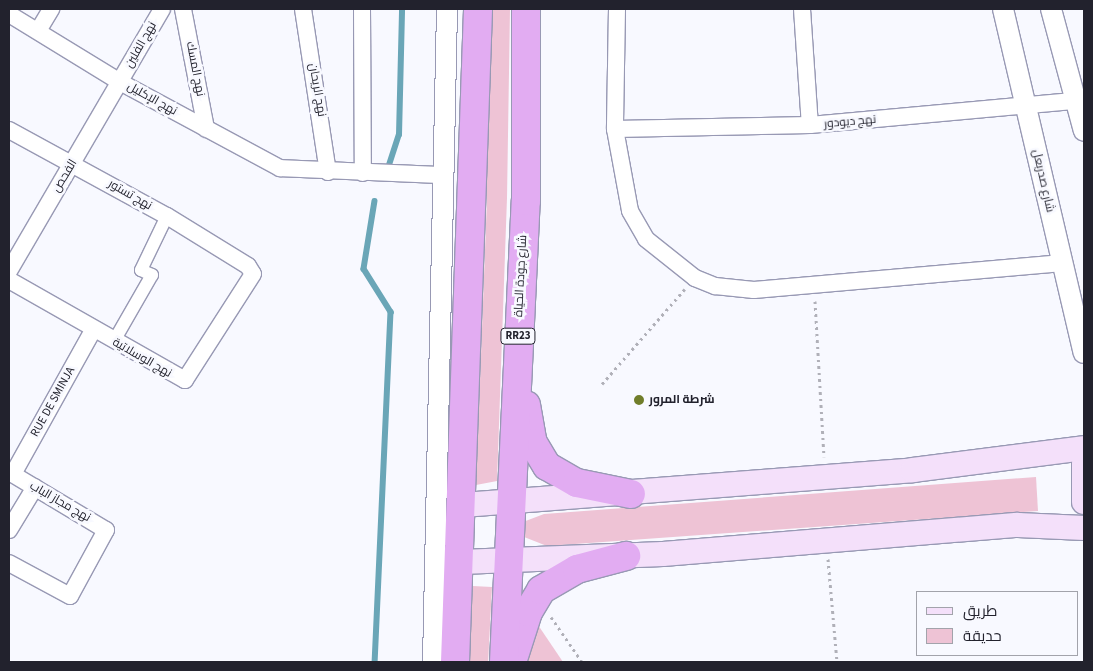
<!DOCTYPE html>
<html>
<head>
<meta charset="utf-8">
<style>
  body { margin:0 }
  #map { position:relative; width:1093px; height:671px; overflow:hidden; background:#f8f9ff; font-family:"Source Sans 3",Cairo,sans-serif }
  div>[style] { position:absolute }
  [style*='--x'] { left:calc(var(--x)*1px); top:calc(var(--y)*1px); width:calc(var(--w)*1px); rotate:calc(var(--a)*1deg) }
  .green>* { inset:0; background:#eec3d5; transform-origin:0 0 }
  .stream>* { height:5.5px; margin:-2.75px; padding:0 2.75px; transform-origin:2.75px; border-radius:2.75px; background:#6aa6b7 }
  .path>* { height:3px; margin-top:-1.5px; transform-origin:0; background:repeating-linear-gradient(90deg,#b0b0b8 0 2.5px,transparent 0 6.5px) }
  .roads { filter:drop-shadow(1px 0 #9899b4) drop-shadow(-1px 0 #9899b4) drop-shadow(0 1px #9899b4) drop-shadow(0 -1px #9899b4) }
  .pedestrian>* { height:12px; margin:-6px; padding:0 6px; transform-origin:6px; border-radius:6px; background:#fff }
  .minor>* { height:16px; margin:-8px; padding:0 8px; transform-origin:8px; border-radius:8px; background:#fff }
  .tertiary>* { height:20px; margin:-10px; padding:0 10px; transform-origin:10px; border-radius:10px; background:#fff }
  .secondary>* { height:24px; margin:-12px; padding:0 12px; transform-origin:12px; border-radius:12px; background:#f4e0fa }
  .trunk>* { height:28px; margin:-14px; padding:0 14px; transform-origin:14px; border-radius:14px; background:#e2acf2 }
  .dots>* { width:14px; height:14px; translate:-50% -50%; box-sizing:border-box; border:2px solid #f8f9ff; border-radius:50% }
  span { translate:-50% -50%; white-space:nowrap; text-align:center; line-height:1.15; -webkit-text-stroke:5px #f8f9ff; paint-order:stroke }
  .shield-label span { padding:1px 4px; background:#f8f9ff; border:1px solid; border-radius:4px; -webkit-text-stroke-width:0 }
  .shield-label { font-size:11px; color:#22222d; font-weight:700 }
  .street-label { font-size:12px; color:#22222d }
  .poi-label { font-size:12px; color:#22222d; font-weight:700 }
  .left { translate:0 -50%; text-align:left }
  .frame { position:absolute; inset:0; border:10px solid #22222d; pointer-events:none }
  .legend { position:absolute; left:916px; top:591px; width:162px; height:65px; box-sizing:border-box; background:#f8f9ff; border:1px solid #a2a3ab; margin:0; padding:6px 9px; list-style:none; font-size:15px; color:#22222d }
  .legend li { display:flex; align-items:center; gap:10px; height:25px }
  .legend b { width:25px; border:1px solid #a2a3ab }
</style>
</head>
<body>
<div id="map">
  <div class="green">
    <i style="clip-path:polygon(487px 9px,510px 9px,507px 198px,497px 481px,476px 485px,487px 198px)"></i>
    <i style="clip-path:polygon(1036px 477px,1038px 511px,547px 546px,519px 535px,523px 522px,544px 514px)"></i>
    <i style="left:492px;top:587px;width:75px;height:29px;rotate:93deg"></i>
    <i style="clip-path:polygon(536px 622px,563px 662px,523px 662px)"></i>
  </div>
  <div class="stream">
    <i style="--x:388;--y:168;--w:35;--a:-72"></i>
    <i style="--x:399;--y:135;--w:126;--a:-88.6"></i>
    <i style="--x:375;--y:201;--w:69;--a:99.2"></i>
    <i style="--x:364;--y:269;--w:51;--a:57.9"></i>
    <i style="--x:391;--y:312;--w:350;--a:92.6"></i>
  </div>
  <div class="path">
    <i style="--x:815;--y:301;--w:156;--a:86.7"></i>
    <i style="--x:602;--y:384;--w:126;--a:-48.9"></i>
    <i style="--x:828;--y:559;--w:103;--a:85"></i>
    <i style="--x:551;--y:617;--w:55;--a:55.4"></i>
  </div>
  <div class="roads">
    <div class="pedestrian">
      <i style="--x:114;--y:341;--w:76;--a:-60.1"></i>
      <i style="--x:152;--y:275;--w:12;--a:-156"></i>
      <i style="--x:141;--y:270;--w:60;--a:-64.3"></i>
    </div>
    <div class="minor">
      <i style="--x:183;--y:9;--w:122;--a:79.1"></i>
      <i style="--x:303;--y:9;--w:165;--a:81.3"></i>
      <i style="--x:362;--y:9;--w:164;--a:89.7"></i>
      <i style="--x:617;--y:9;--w:120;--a:91"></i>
      <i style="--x:615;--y:129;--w:83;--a:79.6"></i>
      <i style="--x:630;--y:211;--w:32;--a:60"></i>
      <i style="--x:646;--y:239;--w:63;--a:38.5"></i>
      <i style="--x:695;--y:278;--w:22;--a:22"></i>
      <i style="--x:715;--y:286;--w:39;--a:6"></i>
      <i style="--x:754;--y:290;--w:310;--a:-5"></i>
      <i style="--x:802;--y:9;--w:116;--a:86.1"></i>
      <i style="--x:9;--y:14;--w:130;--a:31.5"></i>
      <i style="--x:120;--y:82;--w:182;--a:28.3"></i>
      <i style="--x:280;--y:168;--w:163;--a:2.5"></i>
      <i style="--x:38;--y:31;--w:26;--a:-59"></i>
      <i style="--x:615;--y:129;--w:195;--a:-1.2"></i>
      <i style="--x:810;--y:125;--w:275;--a:-5.2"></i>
      <i style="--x:9;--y:130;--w:180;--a:28.6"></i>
      <i style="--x:167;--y:216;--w:95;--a:31.7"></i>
      <i style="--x:248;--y:266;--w:9;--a:58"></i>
      <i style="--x:253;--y:274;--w:126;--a:122.7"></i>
      <i style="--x:185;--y:380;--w:202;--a:-150.4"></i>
      <i style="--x:9;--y:271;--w:303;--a:-59.7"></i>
      <i style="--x:9;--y:472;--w:113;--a:30.9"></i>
      <i style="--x:106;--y:530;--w:75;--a:118.6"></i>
      <i style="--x:70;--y:596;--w:69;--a:-151.6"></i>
      <i style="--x:13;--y:474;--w:165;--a:-60.9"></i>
      <i style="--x:9;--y:530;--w:50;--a:-58.8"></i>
    </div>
    <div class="tertiary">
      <i style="--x:1003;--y:9;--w:353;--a:76.8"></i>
      <i style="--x:1051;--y:9;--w:126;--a:74.9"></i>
      <i style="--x:433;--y:662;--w:653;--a:-88.77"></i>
    </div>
    <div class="secondary">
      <i style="--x:1084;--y:463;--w:39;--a:90"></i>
      <i style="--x:462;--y:505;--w:452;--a:-4.4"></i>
      <i style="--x:913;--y:470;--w:172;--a:-7.3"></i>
      <i style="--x:461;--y:562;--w:202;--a:-2.3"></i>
      <i style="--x:663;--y:554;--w:356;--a:-4.7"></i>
      <i style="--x:1018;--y:525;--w:66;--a:2.6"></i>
    </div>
    <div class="trunk">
      <i style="--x:526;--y:405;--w:39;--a:80"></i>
      <i style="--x:533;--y:443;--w:27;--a:59"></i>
      <i style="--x:547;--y:466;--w:34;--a:30"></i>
      <i style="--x:577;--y:483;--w:55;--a:11.5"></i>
      <i style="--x:514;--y:656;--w:46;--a:-72.3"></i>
      <i style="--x:528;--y:612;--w:26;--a:-59"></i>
      <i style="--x:541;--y:590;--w:42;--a:-30.3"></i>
      <i style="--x:577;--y:569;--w:51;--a:-14.9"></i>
      <i style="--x:455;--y:662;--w:653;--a:-87.98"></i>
      <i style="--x:504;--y:662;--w:462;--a:-87.3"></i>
      <i style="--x:526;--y:201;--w:192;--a:-90"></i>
    </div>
  </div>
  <div class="dots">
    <i style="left:639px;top:400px;background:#707d2a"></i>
  </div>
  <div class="shield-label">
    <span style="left:518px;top:336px">RR23</span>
  </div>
  <div class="street-label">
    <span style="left:141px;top:45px;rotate:-60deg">نهج الفلين</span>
    <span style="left:195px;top:69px;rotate:79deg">نهج المسك</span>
    <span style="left:317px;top:90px;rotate:80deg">نهج الريحان</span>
    <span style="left:152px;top:99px;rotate:29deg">نهج الإكليل</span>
    <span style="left:850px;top:122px;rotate:-5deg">نهج ديودور</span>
    <span style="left:65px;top:176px;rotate:-59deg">الفحص</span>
    <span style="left:1043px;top:181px;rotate:77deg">شارع صدربعل</span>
    <span style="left:130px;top:195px;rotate:30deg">نهج تستور</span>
    <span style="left:521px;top:276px;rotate:-87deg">شارع جودة الحياة</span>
    <span style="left:142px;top:358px;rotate:30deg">نهج الوسلاتية</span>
    <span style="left:53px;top:402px;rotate:-61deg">RUE DE SMINJA</span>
    <span style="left:60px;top:502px;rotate:30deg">نهج مجاز الباب</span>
  </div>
  <div class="poi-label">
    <span class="left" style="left:649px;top:400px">شرطة المرور</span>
  </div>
  <div class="frame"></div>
  <ul class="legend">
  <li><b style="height:6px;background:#f4e0fa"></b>طريق</li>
  <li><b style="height:14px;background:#eec3d5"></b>حديقة</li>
  </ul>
</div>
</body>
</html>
